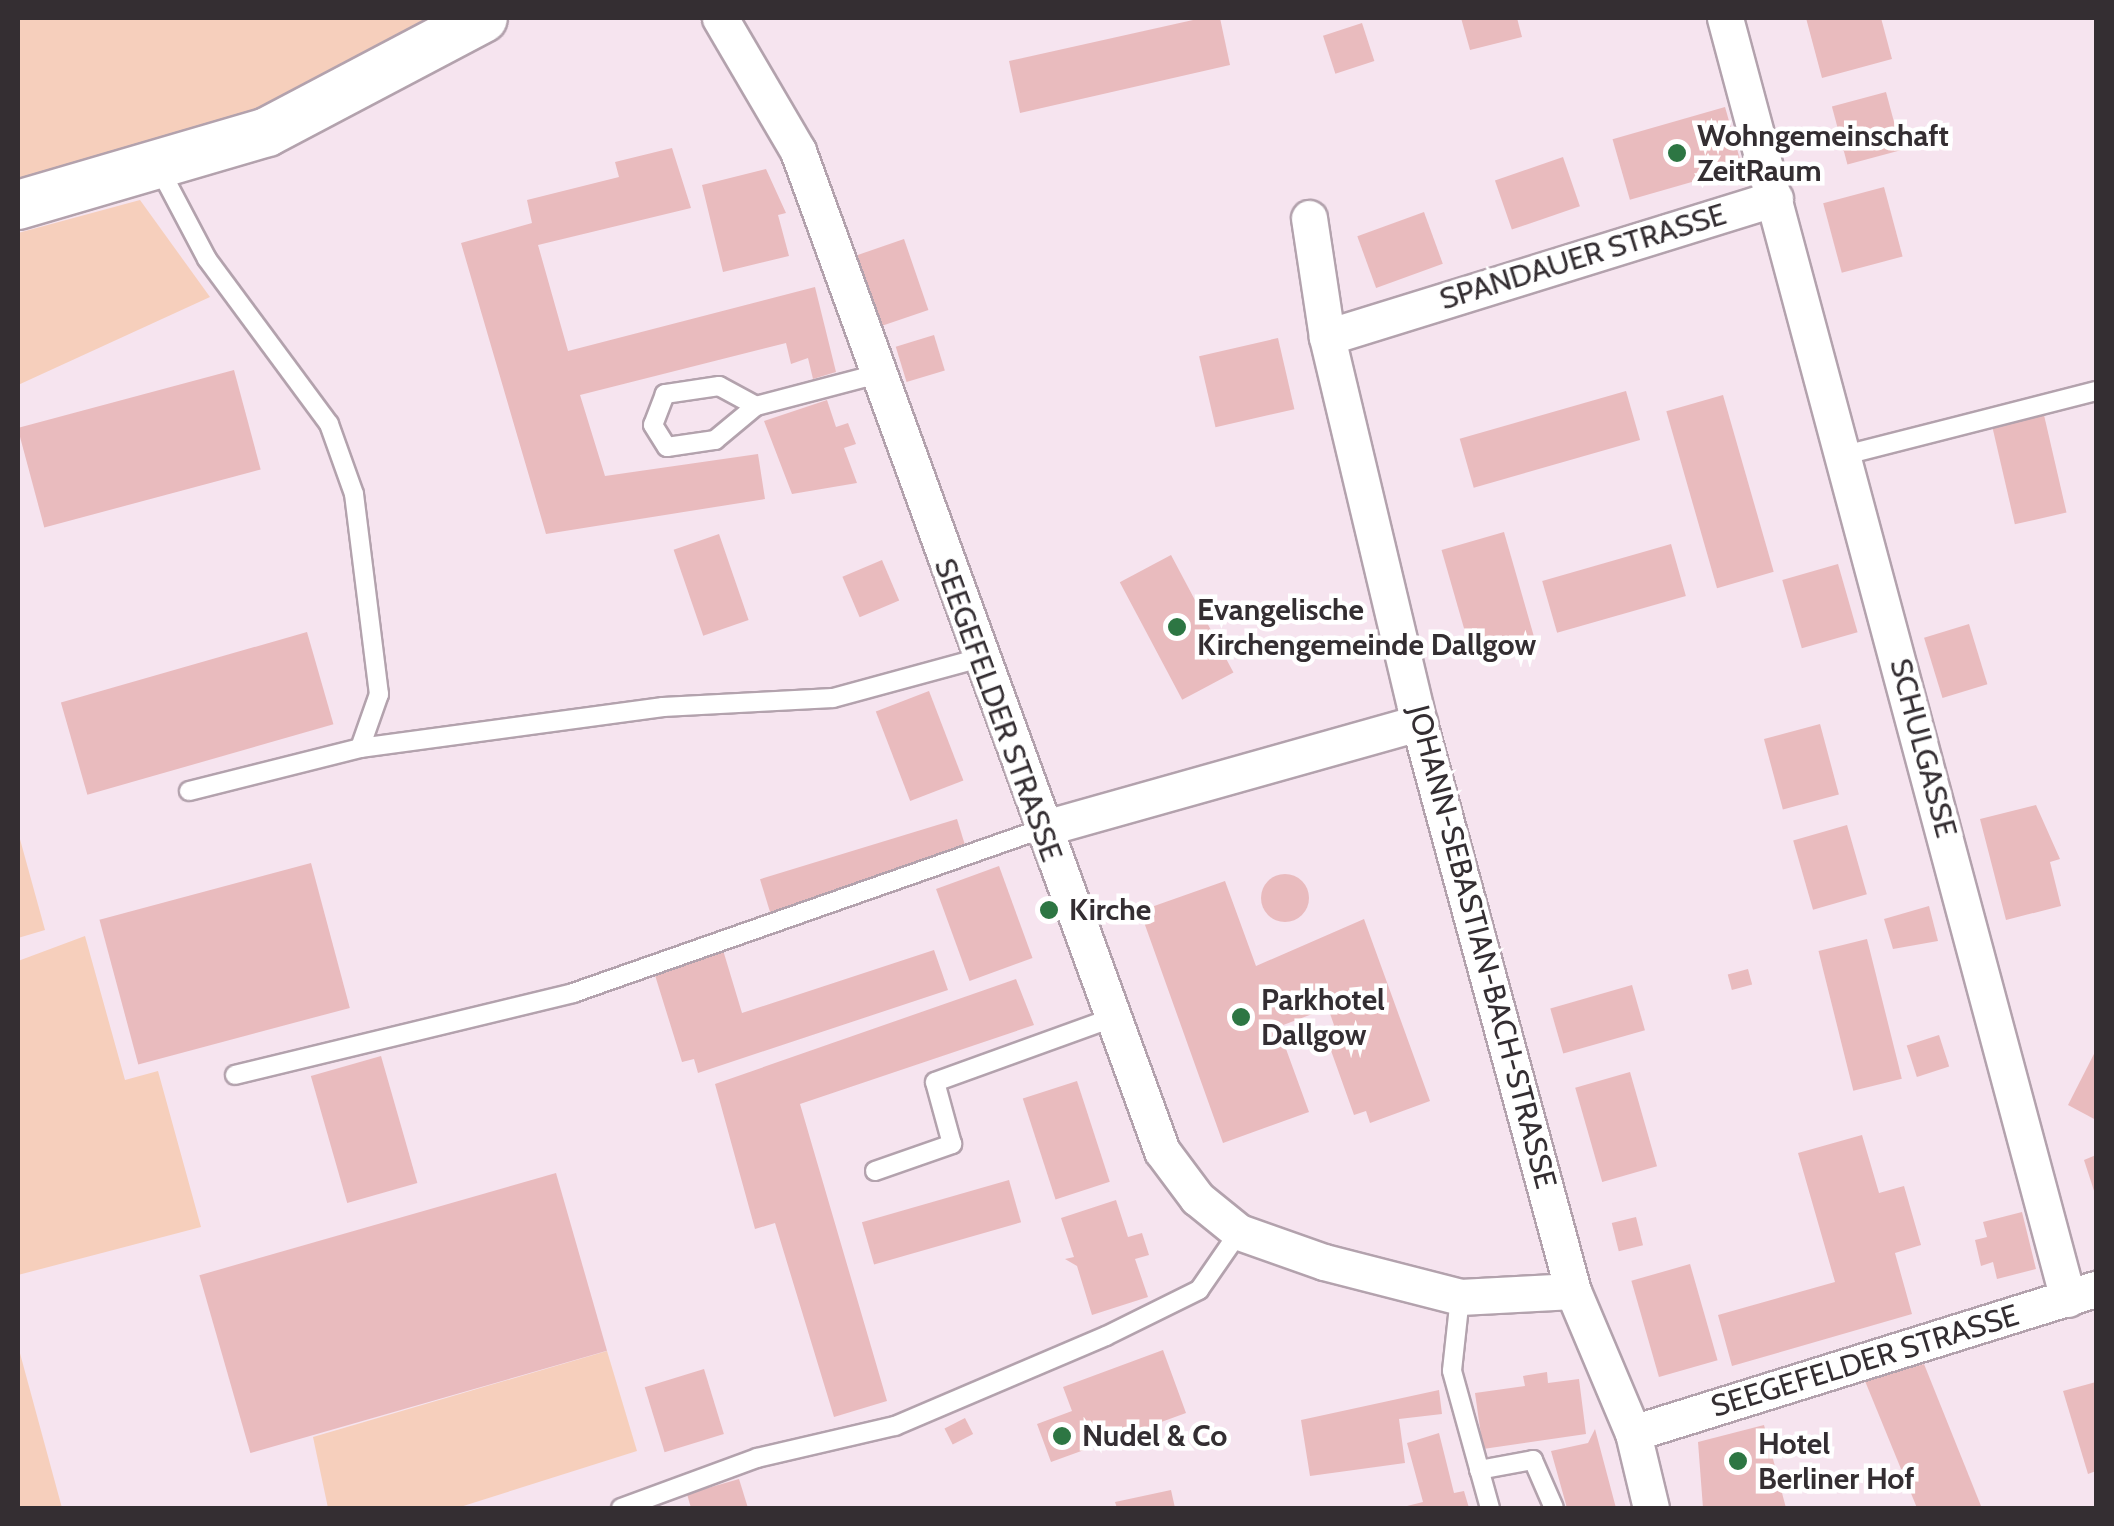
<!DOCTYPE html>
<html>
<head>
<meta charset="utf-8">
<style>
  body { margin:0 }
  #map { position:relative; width:2114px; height:1526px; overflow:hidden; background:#f6e4ef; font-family:Cabin,sans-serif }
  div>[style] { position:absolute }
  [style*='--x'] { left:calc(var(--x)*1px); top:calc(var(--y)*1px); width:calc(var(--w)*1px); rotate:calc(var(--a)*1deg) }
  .green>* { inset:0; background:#f6cfbc }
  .building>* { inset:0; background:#e9bbbe; transform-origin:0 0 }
  .round { border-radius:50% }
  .roads { filter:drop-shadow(2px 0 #b3a2ad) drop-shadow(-2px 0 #b3a2ad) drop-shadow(0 2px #b3a2ad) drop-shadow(0 -2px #b3a2ad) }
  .lane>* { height:18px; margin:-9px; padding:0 9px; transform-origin:9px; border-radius:9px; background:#fff }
  .street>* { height:35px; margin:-17.5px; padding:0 17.5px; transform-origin:17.5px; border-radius:17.5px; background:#fff }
  .secondary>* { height:48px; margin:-24px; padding:0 24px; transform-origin:24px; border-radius:24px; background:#fff }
  .dots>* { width:28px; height:28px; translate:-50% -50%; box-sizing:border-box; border:5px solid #fff; border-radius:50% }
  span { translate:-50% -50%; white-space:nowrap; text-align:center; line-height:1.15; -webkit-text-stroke:9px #fff; paint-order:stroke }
  .poi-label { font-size:30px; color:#342e32; font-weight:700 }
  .left { translate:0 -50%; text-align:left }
  .street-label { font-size:30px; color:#342e32 }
  .frame { position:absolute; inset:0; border:20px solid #342e32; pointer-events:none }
</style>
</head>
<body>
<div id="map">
  <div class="green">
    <i style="clip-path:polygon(18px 18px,432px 18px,348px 73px,206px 137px,18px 185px)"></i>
    <i style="clip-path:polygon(140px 200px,210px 297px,18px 385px,18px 233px)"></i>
    <i style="clip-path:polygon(18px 832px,45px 930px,18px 938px)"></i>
    <i style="clip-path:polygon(85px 936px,125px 1080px,158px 1071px,201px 1227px,18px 1275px,18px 961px)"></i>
    <i style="clip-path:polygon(18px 1346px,62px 1508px,18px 1508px)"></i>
    <i style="clip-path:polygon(607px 1351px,637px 1451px,457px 1508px,328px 1508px,313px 1437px)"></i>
  </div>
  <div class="building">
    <i style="clip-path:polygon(1202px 18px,1220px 18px,1230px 65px,1020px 113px,1009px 61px)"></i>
    <i style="clip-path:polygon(1461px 18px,1517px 18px,1522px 37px,1470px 50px)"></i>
    <i style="clip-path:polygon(1806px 18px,1881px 18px,1892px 59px,1822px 78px)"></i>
    <i style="left:1362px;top:23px;width:40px;height:41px;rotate:72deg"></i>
    <i style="left:1886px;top:92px;width:60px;height:56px;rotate:75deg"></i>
    <i style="left:1725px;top:107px;width:63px;height:117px;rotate:74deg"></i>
    <i style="clip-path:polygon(672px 148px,691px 208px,538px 245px,568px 351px,815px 287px,836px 372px,813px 379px,808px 358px,791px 364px,786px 343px,580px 395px,605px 476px,758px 454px,765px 499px,546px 534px,461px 243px,532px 223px,527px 200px,619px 177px,615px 162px)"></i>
    <i style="left:1563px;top:157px;width:52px;height:72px;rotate:71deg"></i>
    <i style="clip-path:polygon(766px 169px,786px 213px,778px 215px,789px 256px,723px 272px,702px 185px)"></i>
    <i style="left:1884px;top:187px;width:72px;height:63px;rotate:75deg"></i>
    <i style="left:1424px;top:212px;width:55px;height:71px;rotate:70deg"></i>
    <i style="left:904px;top:239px;width:75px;height:52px;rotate:71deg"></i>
    <i style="left:934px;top:335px;width:37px;height:40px;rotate:73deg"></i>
    <i style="left:1278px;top:338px;width:73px;height:81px;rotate:77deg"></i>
    <i style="left:234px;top:370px;width:103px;height:224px;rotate:75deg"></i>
    <i style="left:1626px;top:391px;width:51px;height:173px;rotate:74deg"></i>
    <i style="left:1723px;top:395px;width:184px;height:59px;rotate:74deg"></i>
    <i style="clip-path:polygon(827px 400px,836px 427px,848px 423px,856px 444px,844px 448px,857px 483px,792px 494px,764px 421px)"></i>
    <i style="left:2044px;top:415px;width:100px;height:53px;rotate:77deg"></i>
    <i style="left:1504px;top:532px;width:112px;height:65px;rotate:74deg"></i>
    <i style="left:719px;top:534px;width:91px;height:48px;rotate:71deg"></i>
    <i style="left:1671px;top:544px;width:54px;height:134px;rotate:74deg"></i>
    <i style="left:1171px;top:555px;width:133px;height:58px;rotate:62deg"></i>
    <i style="left:882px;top:560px;width:44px;height:43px;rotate:67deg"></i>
    <i style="left:1838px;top:564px;width:71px;height:58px;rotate:74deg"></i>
    <i style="left:1969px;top:624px;width:63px;height:47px;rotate:73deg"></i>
    <i style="left:307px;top:632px;width:96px;height:256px;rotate:74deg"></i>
    <i style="left:929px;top:691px;width:96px;height:57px;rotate:69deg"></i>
    <i style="left:1820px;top:724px;width:73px;height:58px;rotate:75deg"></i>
    <i style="clip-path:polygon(2036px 805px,2060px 859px,2050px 862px,2061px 906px,2006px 920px,1980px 819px)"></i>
    <i style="left:957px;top:819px;width:38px;height:206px;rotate:73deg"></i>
    <i style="left:1847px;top:825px;width:72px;height:56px;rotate:74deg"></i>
    <i style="left:311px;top:863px;width:150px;height:219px;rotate:75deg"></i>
    <i style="left:999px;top:866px;width:98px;height:67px;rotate:70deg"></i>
    <i class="round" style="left:1261px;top:874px;width:48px;height:48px"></i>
    <i style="clip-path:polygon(1225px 881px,1256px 966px,1364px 919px,1430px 1101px,1370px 1123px,1366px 1111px,1354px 1115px,1329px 1045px,1340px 1042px,1328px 1008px,1278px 1027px,1309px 1112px,1223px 1143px,1140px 911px)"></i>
    <i style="clip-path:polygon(1929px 906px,1938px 941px,1893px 949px,1884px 919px)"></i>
    <i style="left:1867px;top:939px;width:144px;height:50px;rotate:76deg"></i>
    <i style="clip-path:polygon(723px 950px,742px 1013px,934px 950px,948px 990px,698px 1073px,694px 1059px,682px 1062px,654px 972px)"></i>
    <i style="left:1748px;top:969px;width:16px;height:21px;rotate:75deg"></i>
    <i style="clip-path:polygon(1016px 979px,1034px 1025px,800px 1104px,887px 1401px,834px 1417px,775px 1223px,755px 1229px,715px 1084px)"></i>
    <i style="left:1632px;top:985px;width:47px;height:85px;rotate:74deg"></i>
    <i style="left:1939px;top:1035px;width:33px;height:34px;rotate:72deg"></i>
    <i style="clip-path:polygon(2096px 1050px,2096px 1120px,2068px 1105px)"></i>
    <i style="left:381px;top:1056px;width:132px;height:73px;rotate:74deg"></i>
    <i style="left:1630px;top:1072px;width:98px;height:57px;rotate:74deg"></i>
    <i style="left:1077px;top:1081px;width:106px;height:57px;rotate:72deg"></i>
    <i style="clip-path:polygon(1862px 1135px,1879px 1193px,1904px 1186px,1921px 1245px,1895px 1253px,1912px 1314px,1732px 1366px,1718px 1315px,1835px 1282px,1798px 1153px)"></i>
    <i style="clip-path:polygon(2096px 1155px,2096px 1197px,2084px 1160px)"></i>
    <i style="left:556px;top:1173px;width:185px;height:371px;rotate:74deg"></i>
    <i style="left:1009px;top:1180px;width:44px;height:153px;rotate:74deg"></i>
    <i style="clip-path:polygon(1116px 1200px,1128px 1237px,1142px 1233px,1149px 1255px,1135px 1259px,1148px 1297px,1092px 1315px,1077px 1266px,1065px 1259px,1074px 1257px,1061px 1218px)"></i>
    <i style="clip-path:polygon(2022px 1212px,2036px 1269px,1997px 1279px,1993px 1262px,1981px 1266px,1975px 1240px,1987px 1237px,1983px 1222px)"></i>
    <i style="left:1636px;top:1217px;width:29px;height:25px;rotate:76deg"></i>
    <i style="left:1690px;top:1264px;width:100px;height:61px;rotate:74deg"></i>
    <i style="clip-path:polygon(1163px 1350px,1186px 1413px,1051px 1462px,1037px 1424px,1072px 1411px,1063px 1387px)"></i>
    <i style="clip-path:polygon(1924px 1364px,1981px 1506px,1974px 1508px,1917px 1508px,1865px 1381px)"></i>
    <i style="left:704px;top:1369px;width:68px;height:62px;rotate:73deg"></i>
    <i style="clip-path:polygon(1547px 1372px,1548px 1383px,1579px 1379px,1586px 1434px,1483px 1449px,1475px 1393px,1525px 1386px,1523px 1376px)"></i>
    <i style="clip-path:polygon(2096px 1382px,2096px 1471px,2088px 1474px,2063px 1391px)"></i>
    <i style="clip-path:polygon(1439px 1390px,1442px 1414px,1399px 1419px,1405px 1463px,1310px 1476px,1301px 1420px)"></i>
    <i style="left:965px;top:1418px;width:18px;height:23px;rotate:63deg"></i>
    <i style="clip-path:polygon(1764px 1425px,1786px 1508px,1703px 1508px,1698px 1442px)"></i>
    <i style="clip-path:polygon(1595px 1429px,1616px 1508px,1567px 1508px,1551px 1451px,1588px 1443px)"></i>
    <i style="clip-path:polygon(1439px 1433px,1454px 1493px,1464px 1491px,1469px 1508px,1399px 1508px,1423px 1502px,1407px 1443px)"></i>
    <i style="clip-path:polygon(739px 1479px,748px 1508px,691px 1508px,687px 1494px)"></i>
    <i style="clip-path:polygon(1171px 1490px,1175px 1508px,1117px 1508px,1115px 1502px)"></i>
  </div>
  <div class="roads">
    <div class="lane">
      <i style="--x:158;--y:166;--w:105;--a:62.2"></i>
      <i style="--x:207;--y:259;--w:205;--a:53.5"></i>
      <i style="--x:329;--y:424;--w:74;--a:70.3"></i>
      <i style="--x:354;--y:494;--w:202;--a:82.9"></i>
      <i style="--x:379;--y:694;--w:57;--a:109.4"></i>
      <i style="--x:756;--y:406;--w:42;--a:-151.6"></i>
      <i style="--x:719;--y:386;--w:55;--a:171.6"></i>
      <i style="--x:665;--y:394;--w:33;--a:111"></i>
      <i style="--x:653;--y:425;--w:26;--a:58"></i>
      <i style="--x:667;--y:447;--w:49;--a:-8.3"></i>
      <i style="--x:715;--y:440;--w:53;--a:-39.7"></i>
      <i style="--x:756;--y:406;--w:126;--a:-14.7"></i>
      <i style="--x:1845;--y:455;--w:259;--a:-14.3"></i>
      <i style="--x:189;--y:791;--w:176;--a:-14.1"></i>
      <i style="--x:360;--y:748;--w:306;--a:-7.7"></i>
      <i style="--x:663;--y:707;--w:170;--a:-3"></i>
      <i style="--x:833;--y:698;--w:152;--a:-15.2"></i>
      <i style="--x:235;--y:1075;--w:348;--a:-13.6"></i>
      <i style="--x:573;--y:993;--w:496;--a:-19.3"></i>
      <i style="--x:875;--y:1171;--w:82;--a:-19.3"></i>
      <i style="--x:952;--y:1144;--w:64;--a:-105.3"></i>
      <i style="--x:935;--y:1082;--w:188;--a:-19.9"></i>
      <i style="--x:1460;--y:1297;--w:74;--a:96.2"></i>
      <i style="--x:1452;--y:1371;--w:142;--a:74.5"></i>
      <i style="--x:1479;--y:1470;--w:55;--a:-10.5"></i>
      <i style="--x:1533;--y:1460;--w:52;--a:66.4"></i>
      <i style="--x:621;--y:1508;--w:145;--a:-20.2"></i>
      <i style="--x:757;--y:1458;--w:142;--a:-13.1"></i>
      <i style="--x:895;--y:1426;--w:229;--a:-23.1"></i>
      <i style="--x:1106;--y:1336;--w:104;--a:-26.3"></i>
      <i style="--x:1199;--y:1290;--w:70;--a:-55.4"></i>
    </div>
    <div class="street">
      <i style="--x:720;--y:18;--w:154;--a:59.6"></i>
      <i style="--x:798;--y:151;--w:1064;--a:70"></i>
      <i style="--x:1162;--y:1151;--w:59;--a:53.3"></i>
      <i style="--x:1197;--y:1198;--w:54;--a:39"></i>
      <i style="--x:1239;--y:1232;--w:90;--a:19.4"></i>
      <i style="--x:1324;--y:1262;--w:140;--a:14.4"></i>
      <i style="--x:1460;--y:1297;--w:113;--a:-3"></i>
      <i style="--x:1725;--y:18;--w:1326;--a:75.01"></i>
      <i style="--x:1309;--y:218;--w:120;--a:81.4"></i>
      <i style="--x:1327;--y:337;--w:397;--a:76.6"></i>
      <i style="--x:1419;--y:723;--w:589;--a:74.83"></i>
      <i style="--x:1573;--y:1291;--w:154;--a:67.1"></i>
      <i style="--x:1633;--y:1433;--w:77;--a:76.5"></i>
      <i style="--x:1327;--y:337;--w:469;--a:-17.2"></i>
      <i style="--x:1041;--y:829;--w:393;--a:-15.7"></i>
      <i style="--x:1633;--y:1433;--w:485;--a:-17.3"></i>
    </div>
    <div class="secondary">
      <i style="--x:18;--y:205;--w:259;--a:-16.3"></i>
      <i style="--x:267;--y:132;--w:244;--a:-27.8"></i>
    </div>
  </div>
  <div class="dots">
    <i style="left:1677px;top:153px;background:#2d7643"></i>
    <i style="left:1177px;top:627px;background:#2d7643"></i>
    <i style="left:1049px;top:910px;background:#2d7643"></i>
    <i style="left:1241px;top:1017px;background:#2d7643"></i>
    <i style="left:1062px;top:1436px;background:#2d7643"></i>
    <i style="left:1738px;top:1461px;background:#2d7643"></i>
  </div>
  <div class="poi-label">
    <span class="left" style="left:1697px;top:153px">Wohngemeinschaft<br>ZeitRaum</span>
    <span class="left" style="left:1197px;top:627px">Evangelische<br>Kirchengemeinde Dallgow</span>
    <span class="left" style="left:1069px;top:910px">Kirche</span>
    <span class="left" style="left:1261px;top:1017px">Parkhotel<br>Dallgow</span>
    <span class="left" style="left:1082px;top:1436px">Nudel &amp; Co</span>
    <span class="left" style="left:1758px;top:1461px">Hotel<br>Berliner Hof</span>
  </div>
  <div class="street-label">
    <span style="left:1583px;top:257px;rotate:-17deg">SPANDAUER STRASSE</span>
    <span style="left:998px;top:710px;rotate:70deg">SEEGEFELDER STRASSE</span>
    <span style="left:1923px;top:748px;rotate:75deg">SCHULGASSE</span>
    <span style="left:1482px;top:947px;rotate:75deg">JOHANN-SEBASTIAN-BACH-STRASSE</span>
    <span style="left:1865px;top:1361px;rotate:-17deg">SEEGEFELDER STRASSE</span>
  </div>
  <div class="frame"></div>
</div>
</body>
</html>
